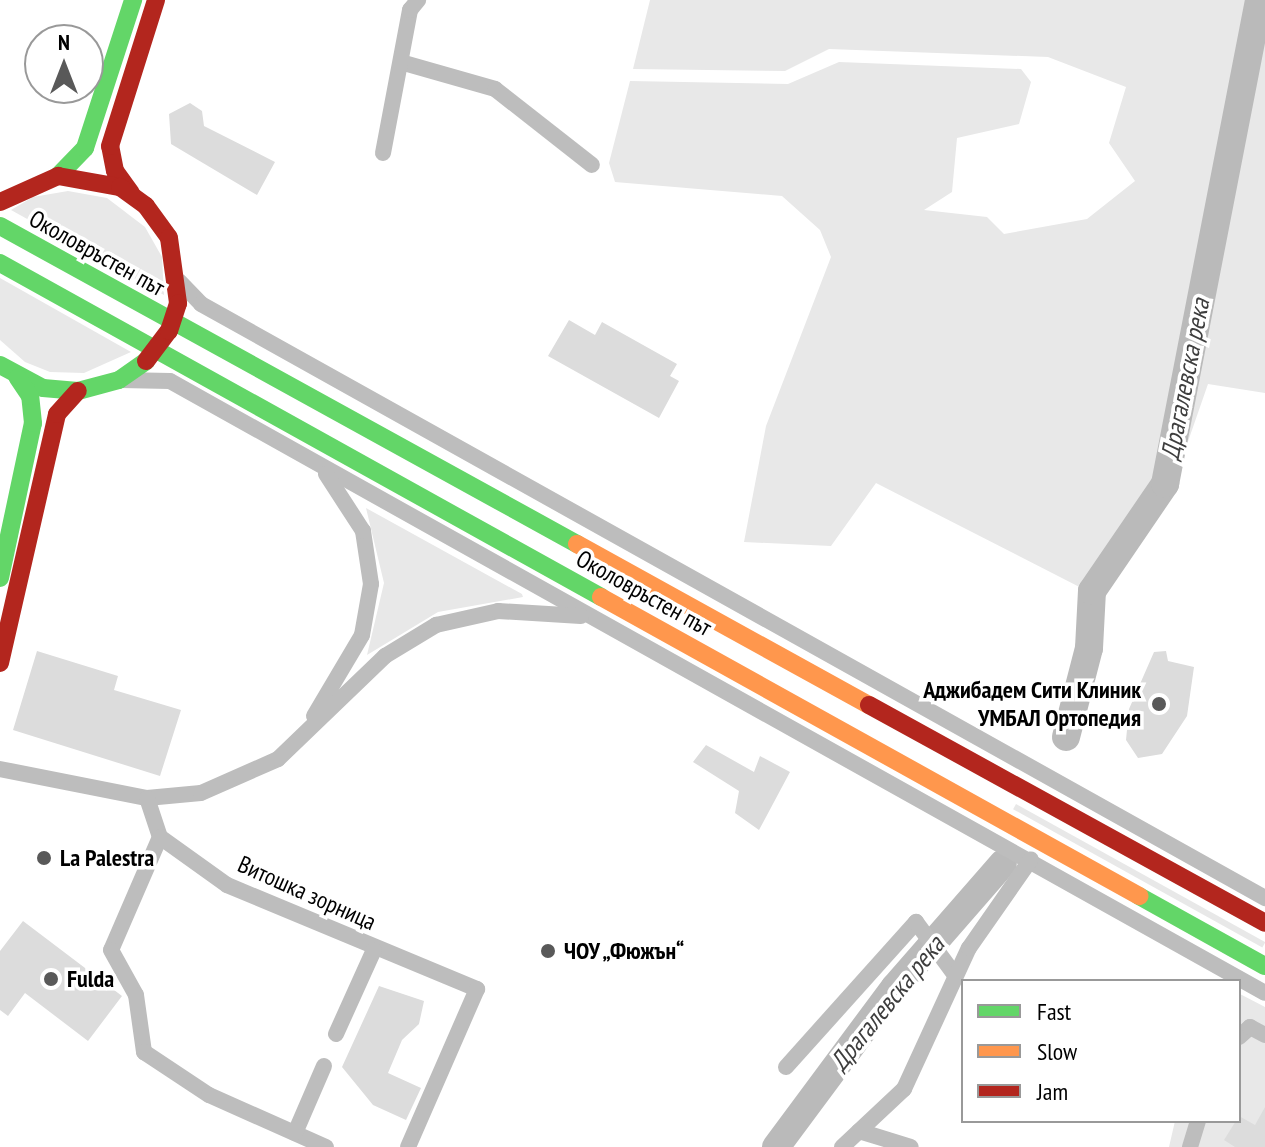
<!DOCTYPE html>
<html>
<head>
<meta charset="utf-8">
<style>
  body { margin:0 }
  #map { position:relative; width:1265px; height:1147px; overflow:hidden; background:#fff; font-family:"PT Sans Narrow",sans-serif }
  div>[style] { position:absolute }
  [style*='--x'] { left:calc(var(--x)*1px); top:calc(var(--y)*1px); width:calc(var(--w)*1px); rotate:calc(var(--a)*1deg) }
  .green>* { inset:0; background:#e8e8e8; transform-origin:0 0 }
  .river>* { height:28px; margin:-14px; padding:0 14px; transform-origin:14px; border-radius:14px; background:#bababa }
  .building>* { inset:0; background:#dcdcdc }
  .street>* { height:16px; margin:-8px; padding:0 8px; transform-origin:8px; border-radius:8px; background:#bdbdbd }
  .fast>* { height:18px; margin:-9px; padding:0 9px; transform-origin:9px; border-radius:9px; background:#63d668 }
  .slow>* { height:18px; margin:-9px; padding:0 9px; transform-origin:9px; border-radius:9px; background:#ff974d }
  .jam>* { height:18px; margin:-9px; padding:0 9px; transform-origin:9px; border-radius:9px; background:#b3261e }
  .jam-bridge>* { height:18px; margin:-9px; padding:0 9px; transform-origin:9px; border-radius:9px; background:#b3261e }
  .dots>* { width:22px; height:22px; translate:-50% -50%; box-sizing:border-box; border:4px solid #fff; border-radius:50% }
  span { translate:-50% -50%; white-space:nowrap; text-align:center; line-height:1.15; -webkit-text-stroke:7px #fff; paint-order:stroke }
  .street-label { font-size:24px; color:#000 }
  .poi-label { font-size:24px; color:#000; font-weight:700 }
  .right { translate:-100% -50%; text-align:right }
  .left { translate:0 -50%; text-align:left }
  .water-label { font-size:26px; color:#3e3e3e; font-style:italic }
  .legend { position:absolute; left:961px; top:979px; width:280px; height:144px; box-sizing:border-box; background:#fff; border:2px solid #999; margin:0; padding:10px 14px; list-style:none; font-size:24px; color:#000 }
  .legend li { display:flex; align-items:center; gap:16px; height:40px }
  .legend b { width:40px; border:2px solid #999 }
  .north { position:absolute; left:24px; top:24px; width:80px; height:80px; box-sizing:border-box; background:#fff; border:2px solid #999; border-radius:50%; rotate:0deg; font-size:22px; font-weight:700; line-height:32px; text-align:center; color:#000 }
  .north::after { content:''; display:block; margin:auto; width:28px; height:36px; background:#595959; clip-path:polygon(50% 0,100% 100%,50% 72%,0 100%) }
</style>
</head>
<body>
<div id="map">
  <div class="green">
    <i style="clip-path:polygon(650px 0,1265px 0,1265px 393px,1208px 384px,1168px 499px,1099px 597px,876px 483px,831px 546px,744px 542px,766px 426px,831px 257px,820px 230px,782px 196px,615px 182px,609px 163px,630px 81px,788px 84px,839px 62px,1021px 69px,1031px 82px,1019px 124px,957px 138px,952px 192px,924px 210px,987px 217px,1004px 234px,1087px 219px,1135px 181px,1109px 143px,1126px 87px,1048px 57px,829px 49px,785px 71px,633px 69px)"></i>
    <i style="clip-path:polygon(68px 191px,107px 198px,145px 227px,162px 257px,164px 295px,11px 210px,33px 197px)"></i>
    <i style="clip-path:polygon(0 278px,131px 352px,84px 373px,50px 372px,25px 362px,0 340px)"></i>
    <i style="clip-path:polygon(366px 508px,522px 594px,523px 597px,438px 612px,367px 655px,384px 583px)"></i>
    <i style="left:1016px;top:804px;width:285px;height:6px;rotate:29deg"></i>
    <i style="clip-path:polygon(1240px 994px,1265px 1007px,1265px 1147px,1169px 1147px,1175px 1121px,1239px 1121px)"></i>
  </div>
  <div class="river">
    <i style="--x:1066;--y:737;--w:92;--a:-75.5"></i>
    <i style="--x:1089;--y:648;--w:57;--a:-87"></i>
    <i style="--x:1092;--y:591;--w:130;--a:-55.7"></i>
    <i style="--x:1165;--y:484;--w:493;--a:-79"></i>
    <i style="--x:776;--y:1147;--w:199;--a:-53.4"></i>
    <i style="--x:895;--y:987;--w:164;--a:-48.9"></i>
  </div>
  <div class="building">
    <i style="clip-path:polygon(190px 103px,202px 111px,204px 126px,275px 162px,257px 195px,171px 144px,169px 114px)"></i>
    <i style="clip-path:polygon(569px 320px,595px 335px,602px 322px,677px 364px,670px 376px,679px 381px,659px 418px,548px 356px)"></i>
    <i style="clip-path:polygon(37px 651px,118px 676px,114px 690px,181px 710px,160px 776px,13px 730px)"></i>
    <i style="clip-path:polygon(1166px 651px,1168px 661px,1194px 667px,1187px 716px,1162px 754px,1138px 758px,1126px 740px,1129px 709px,1154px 652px)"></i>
    <i style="clip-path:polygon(706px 745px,754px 772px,760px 756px,790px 772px,759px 830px,735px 813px,739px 791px,693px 762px)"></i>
    <i style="clip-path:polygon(23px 921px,122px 996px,88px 1041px,25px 993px,8px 1016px,0 1010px,0 951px)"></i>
    <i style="clip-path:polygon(379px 986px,424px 1001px,419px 1024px,402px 1040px,388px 1073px,421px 1088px,406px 1120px,373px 1105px,342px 1067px)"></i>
    <i style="clip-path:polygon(1265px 1107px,1265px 1147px,1235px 1147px,1224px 1140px,1239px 1116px,1255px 1125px)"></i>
  </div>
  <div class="street">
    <i style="--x:404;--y:63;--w:95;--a:15.9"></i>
    <i style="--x:495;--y:89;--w:123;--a:38.1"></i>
    <i style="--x:383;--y:153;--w:146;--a:-79.3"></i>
    <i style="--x:410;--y:10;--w:13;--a:-51"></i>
    <i style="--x:179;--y:281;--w:32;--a:46"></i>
    <i style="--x:201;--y:304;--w:1219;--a:29.17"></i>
    <i style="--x:121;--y:380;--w:49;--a:1.2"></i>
    <i style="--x:170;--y:381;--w:1254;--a:29.2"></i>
    <i style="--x:314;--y:716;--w:94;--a:-59.3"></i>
    <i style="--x:362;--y:635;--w:52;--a:-80"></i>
    <i style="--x:371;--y:584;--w:54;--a:-98.6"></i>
    <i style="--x:363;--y:531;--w:68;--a:-123"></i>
    <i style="--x:0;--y:769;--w:150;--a:11.2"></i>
    <i style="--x:147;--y:798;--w:54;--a:-5.3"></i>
    <i style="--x:201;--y:793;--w:84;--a:-23.8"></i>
    <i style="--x:278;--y:759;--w:149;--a:-43.9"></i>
    <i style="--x:385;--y:656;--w:60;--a:-31.3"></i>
    <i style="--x:436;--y:625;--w:64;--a:-12.7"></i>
    <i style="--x:498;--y:611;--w:83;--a:3.4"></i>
    <i style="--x:147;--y:798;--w:41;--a:71.6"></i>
    <i style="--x:160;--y:837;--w:82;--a:35.6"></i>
    <i style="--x:227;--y:885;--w:271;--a:22.6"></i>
    <i style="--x:477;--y:989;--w:172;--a:113.6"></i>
    <i style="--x:160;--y:837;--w:123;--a:113.4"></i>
    <i style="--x:111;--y:950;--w:51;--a:60.9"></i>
    <i style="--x:136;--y:995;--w:58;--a:82"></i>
    <i style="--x:144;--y:1052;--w:78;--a:33.5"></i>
    <i style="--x:209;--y:1095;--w:128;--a:24"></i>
    <i style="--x:336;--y:1034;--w:92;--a:-65.7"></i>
    <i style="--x:1239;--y:1037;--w:15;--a:-42"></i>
    <i style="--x:1250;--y:1027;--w:17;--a:28"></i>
    <i style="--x:786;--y:1067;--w:195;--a:-48.1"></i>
    <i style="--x:916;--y:922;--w:66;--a:53.7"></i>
    <i style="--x:859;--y:1131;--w:54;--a:17.1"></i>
    <i style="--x:295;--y:1133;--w:73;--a:-66.6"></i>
    <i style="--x:842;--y:1147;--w:85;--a:-43.1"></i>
    <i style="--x:904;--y:1089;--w:155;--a:-65.3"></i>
    <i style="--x:969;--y:948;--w:108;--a:-55.1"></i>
    <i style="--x:1190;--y:1147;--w:27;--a:-73"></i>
  </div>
  <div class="fast">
    <i style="--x:58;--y:176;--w:39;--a:-46"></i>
    <i style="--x:85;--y:148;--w:156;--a:-72"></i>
    <i style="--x:0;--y:226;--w:659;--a:28.86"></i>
    <i style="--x:0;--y:263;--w:688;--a:29.06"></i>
    <i style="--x:0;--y:365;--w:49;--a:28.1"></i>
    <i style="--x:43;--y:388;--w:35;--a:5"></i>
    <i style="--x:78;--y:391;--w:42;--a:-15"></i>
    <i style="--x:119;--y:380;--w:33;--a:-35"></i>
    <i style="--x:0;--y:578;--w:158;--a:-78"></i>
    <i style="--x:33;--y:423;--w:27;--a:-96"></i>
    <i style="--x:30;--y:396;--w:22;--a:-124"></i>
    <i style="--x:1139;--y:896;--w:144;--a:29.1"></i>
  </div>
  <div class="slow">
    <i style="--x:577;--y:544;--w:333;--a:28.9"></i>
    <i style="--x:601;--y:597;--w:616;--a:29.06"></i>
  </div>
  <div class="jam">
    <i style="--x:131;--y:193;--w:27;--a:-126"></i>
    <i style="--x:115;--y:171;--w:25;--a:-101"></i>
    <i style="--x:110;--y:146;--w:153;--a:-72.5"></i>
    <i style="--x:0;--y:202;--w:64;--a:-24.1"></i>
    <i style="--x:58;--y:176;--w:63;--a:10.1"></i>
    <i style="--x:120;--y:187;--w:32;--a:36"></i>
    <i style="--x:146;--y:206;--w:39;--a:54"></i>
    <i style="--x:169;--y:238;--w:66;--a:82.1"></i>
    <i style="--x:0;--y:663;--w:255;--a:-77.1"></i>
    <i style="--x:57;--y:414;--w:31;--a:-48"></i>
    <i style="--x:869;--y:705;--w:452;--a:28.8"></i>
  </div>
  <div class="jam-bridge">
    <i style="--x:146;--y:361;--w:38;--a:-53"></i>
    <i style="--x:169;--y:331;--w:29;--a:-72"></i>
  </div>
  <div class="dots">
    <i style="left:1159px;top:704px;background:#595959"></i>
    <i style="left:44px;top:858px;background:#595959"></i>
    <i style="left:548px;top:951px;background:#595959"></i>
    <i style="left:51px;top:979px;background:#595959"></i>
  </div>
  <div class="street-label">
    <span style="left:97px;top:253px;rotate:29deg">Околовръстен път</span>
    <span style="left:644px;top:593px;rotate:29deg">Околовръстен път</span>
    <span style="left:307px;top:893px;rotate:24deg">Витошка зорница</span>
  </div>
  <div class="poi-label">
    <span class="right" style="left:1141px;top:704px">Аджибадем Сити Клиник<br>УМБАЛ Ортопедия</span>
    <span class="left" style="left:60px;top:858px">La Palestra</span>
    <span class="left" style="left:564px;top:951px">ЧОУ „Фюжън“</span>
    <span class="left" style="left:67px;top:979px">Fulda</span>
  </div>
  <div class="water-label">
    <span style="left:1185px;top:379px;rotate:-79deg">Драгалевска река</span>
    <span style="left:887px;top:1003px;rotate:-51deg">Драгалевска река</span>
  </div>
  <ul class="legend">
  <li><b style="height:10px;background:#63d668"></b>Fast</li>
  <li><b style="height:10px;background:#ff974d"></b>Slow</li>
  <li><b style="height:10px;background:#b3261e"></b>Jam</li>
  </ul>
  <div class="north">N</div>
</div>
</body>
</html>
